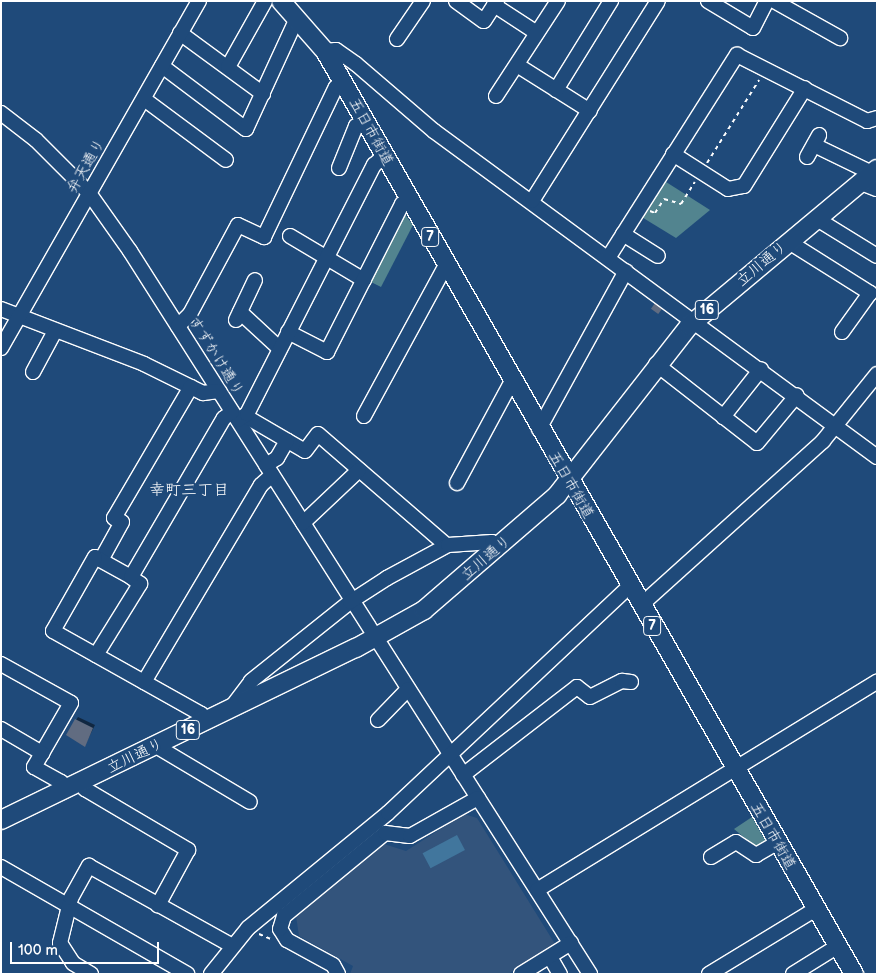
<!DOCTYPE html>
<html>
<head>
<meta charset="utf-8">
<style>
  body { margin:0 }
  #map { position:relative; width:878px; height:975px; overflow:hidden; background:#1f4a7a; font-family:"Balsamiq Sans","Klee One",sans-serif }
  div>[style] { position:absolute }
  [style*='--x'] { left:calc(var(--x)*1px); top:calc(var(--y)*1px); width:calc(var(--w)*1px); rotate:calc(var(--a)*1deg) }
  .built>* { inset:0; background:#33547c }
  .green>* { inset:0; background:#52848f }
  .water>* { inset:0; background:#41769d; transform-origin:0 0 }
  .shadow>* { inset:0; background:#0007 }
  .building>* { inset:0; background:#616c81; transform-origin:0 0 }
  .path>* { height:2px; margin-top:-1px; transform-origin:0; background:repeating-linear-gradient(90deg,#fff 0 4px,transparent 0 8px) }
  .roads { filter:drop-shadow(1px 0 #fff) drop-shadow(-1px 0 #fff) drop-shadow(0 1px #fff) drop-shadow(0 -1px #fff) }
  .minor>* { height:14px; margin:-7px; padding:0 7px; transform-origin:7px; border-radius:7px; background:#1f4a7a }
  .major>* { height:18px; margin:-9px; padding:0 9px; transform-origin:9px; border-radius:9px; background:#1f4a7a }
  span { translate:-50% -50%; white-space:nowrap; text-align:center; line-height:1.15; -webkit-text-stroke:4.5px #1f4a7a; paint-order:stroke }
  .shield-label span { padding:1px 4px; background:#1f4a7a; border:1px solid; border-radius:4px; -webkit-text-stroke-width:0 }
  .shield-label { font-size:14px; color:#fff; font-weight:700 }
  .street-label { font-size:15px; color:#fff }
  .neighbourhood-label { font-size:16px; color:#fff }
  .frame { position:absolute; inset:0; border:2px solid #fff; pointer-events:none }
  .scale { position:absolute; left:10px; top:942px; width:149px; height:22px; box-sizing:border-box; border:2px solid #fff; border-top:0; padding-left:6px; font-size:15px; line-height:18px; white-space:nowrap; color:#fff; -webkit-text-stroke:4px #1f4a7a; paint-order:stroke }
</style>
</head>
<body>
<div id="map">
  <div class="built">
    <i style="clip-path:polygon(464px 814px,477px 818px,555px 944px,508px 974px,350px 974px,353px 966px,299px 936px,296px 916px,384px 844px,406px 851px)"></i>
  </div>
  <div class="green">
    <i style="clip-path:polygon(663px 180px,710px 210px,676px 238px,640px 216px)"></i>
    <i style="clip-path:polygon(403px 212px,413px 225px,381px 287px,369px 281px)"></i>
    <i style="clip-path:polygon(752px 817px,766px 842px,758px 849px,734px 829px)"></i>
  </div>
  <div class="water">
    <i style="left:457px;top:835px;width:17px;height:39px;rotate:62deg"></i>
  </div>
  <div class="shadow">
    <i style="clip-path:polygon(78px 717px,95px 725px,85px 745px,76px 720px)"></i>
  </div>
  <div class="building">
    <i style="left:658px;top:299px;width:9px;height:12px;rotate:36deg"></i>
    <i style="clip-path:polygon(75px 719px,93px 728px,85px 747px,66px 735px)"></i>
  </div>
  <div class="path">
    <i style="--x:707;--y:163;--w:98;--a:-57.9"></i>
    <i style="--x:650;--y:211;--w:5;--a:22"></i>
    <i style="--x:655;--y:213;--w:17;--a:-57"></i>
    <i style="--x:664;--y:199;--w:18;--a:16"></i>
    <i style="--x:681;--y:204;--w:26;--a:-58"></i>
    <i style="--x:259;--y:934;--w:15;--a:23"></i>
  </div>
  <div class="roads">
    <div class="minor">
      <i style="--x:456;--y:1;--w:34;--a:36"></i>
      <i style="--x:484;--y:21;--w:24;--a:-57"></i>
      <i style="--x:708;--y:1;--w:52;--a:31"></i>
      <i style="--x:753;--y:28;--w:30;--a:-63"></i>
      <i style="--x:774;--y:1;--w:76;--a:29.3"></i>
      <i style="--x:494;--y:5;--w:51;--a:33.1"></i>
      <i style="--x:180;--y:33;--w:103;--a:36.3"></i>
      <i style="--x:397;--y:39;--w:46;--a:-55.6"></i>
      <i style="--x:325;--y:51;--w:11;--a:-5"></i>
      <i style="--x:336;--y:50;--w:24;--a:35"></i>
      <i style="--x:356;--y:64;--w:103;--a:40.7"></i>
      <i style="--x:434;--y:131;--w:550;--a:36.35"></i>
      <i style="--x:517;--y:65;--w:86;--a:32.2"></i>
      <i style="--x:162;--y:66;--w:105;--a:36.9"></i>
      <i style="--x:246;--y:129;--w:122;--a:-65.3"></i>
      <i style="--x:228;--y:67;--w:76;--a:-60.7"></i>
      <i style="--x:556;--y:90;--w:105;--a:-58.3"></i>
      <i style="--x:496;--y:96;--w:113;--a:-56.9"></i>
      <i style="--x:144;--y:99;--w:102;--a:36.6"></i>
      <i style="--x:1;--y:113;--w:44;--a:37.6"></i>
      <i style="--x:36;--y:140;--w:75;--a:45"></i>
      <i style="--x:89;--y:193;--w:71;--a:54.7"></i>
      <i style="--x:130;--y:251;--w:857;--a:57.53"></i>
      <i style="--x:814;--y:145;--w:64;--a:25.8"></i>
      <i style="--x:673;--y:154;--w:65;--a:32.5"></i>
      <i style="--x:728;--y:189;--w:16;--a:-11"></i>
      <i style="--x:744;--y:186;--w:115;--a:-58.1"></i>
      <i style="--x:807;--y:157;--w:25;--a:-61"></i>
      <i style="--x:339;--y:168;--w:45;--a:-68"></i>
      <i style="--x:356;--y:126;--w:10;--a:-24"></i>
      <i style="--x:861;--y:183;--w:17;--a:21"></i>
      <i style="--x:532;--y:201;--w:236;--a:-57.8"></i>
      <i style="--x:817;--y:219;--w:70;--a:31.7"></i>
      <i style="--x:623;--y:234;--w:41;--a:32.2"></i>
      <i style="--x:290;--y:236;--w:86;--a:30.7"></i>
      <i style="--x:789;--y:242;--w:96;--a:32.2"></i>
      <i style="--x:870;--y:293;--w:48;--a:125.7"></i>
      <i style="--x:608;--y:258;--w:241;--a:-57.6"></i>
      <i style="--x:737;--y:55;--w:146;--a:26.9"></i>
      <i style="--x:867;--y:121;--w:10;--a:-17"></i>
      <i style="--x:1;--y:309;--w:153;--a:21"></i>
      <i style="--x:144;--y:364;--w:66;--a:26.2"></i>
      <i style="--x:203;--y:393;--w:16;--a:-7"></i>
      <i style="--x:240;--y:312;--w:54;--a:42.8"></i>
      <i style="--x:236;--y:320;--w:44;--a:-64.6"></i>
      <i style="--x:178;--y:326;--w:17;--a:-45"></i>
      <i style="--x:190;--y:314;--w:101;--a:-61.7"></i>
      <i style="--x:238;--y:225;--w:29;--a:25"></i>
      <i style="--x:264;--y:237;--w:166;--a:-64.4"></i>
      <i style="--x:336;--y:87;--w:9;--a:-21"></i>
      <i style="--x:288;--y:332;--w:44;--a:27.1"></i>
      <i style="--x:327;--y:352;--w:166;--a:-63.1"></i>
      <i style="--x:402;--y:204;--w:9;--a:-36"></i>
      <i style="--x:1;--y:348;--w:400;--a:-60.3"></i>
      <i style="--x:656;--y:364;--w:128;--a:38"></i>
      <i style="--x:757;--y:443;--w:62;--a:-50.2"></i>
      <i style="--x:33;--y:372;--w:47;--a:-61.8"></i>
      <i style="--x:245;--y:416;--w:69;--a:30.3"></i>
      <i style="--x:305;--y:451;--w:21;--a:-53"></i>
      <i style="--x:318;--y:434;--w:169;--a:40.9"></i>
      <i style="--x:364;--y:416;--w:172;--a:-61.5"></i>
      <i style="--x:723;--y:417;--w:61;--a:-51.6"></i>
      <i style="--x:238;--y:420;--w:11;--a:-34"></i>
      <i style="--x:247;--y:414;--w:280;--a:-63"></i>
      <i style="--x:374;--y:165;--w:13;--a:-42"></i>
      <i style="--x:539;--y:429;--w:180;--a:-61.2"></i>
      <i style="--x:266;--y:465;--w:13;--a:-32"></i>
      <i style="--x:277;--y:458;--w:20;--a:-60"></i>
      <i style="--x:457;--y:483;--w:116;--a:-61.7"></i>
      <i style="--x:303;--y:523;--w:77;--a:-43.4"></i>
      <i style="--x:101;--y:560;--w:43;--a:-61.1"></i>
      <i style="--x:122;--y:522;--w:9;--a:-153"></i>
      <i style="--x:114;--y:518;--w:152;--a:-59.6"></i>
      <i style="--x:131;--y:577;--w:41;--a:-150.9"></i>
      <i style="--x:95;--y:557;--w:85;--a:119.6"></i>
      <i style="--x:53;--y:631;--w:170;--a:29.3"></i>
      <i style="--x:201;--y:714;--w:9;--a:63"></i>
      <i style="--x:641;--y:605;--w:245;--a:-42"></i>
      <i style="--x:823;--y:441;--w:86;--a:-51.1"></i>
      <i style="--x:96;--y:655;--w:84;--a:-58.2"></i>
      <i style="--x:140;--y:584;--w:11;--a:-142"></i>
      <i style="--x:131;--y:577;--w:184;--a:-59.7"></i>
      <i style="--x:224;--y:418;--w:10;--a:-37"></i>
      <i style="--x:1;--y:664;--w:80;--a:29.1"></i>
      <i style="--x:71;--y:703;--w:74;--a:120"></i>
      <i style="--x:34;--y:767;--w:31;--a:29"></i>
      <i style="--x:61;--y:782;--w:8;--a:67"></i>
      <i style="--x:144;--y:682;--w:229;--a:-59.3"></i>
      <i style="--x:261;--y:485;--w:15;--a:-42"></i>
      <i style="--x:231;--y:708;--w:34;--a:-53"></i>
      <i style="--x:251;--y:681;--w:127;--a:-38.6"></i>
      <i style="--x:350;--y:602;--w:44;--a:-33"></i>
      <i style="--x:387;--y:578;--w:69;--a:-28.4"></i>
      <i style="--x:448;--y:545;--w:44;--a:-3.9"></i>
      <i style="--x:492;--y:542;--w:8;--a:45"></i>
      <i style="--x:378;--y:720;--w:43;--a:-45.9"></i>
      <i style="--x:1;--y:729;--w:48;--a:30.3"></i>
      <i style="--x:156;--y:746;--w:109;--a:30.8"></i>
      <i style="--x:463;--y:775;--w:144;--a:-37.7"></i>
      <i style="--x:577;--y:687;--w:16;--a:38"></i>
      <i style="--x:590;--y:697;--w:36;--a:-27"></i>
      <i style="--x:622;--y:681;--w:9;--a:6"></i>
      <i style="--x:80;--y:782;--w:9;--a:54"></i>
      <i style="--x:85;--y:789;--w:120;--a:30.6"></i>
      <i style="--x:188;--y:850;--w:63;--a:118.6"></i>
      <i style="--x:711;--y:857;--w:29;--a:-31"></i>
      <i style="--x:736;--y:842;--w:24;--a:33"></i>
      <i style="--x:756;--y:855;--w:24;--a:-30"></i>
      <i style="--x:1;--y:867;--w:215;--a:29.9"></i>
      <i style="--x:537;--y:890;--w:399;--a:-31.5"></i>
      <i style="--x:550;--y:957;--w:20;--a:60"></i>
      <i style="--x:91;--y:974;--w:21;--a:-149"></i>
      <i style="--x:73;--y:963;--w:24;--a:-123"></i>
      <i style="--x:60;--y:943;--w:46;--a:-76.3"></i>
      <i style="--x:71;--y:898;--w:37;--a:-61"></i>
      <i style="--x:89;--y:866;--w:162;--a:29.1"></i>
      <i style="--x:211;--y:974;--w:59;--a:-51.2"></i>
      <i style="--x:248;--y:928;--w:181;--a:-39.4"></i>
      <i style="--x:388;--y:813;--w:332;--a:-43.2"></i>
      <i style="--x:338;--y:974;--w:10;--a:-119"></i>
      <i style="--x:333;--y:965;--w:52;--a:-151.5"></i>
      <i style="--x:287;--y:940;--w:13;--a:-122"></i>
      <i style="--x:280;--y:929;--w:14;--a:-73"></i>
      <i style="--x:284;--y:916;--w:131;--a:-39.4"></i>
      <i style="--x:385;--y:833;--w:25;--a:7"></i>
      <i style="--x:410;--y:836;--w:78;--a:-29.2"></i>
      <i style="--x:521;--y:974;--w:59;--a:-31.8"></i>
      <i style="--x:709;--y:974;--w:125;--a:-31.3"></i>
      <i style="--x:793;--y:974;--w:53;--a:-31.9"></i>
    </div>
    <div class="major">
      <i style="--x:281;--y:1;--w:67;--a:48.7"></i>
      <i style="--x:325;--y:51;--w:1064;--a:60.18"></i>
      <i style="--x:1;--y:820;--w:394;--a:-25.9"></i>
      <i style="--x:356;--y:648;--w:78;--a:-29.2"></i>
      <i style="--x:424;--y:610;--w:176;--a:-40.8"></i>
      <i style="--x:557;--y:495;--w:214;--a:-52"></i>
      <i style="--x:689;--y:326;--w:245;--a:-39.9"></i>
    </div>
  </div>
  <div class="shield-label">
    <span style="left:430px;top:237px">7</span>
    <span style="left:707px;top:310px">16</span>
    <span style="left:652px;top:626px">7</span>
    <span style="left:188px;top:730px">16</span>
  </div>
  <div class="street-label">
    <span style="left:371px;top:132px;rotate:61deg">五日市街道</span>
    <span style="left:86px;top:166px;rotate:-60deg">弁天通り</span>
    <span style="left:762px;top:264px;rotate:-40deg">立川通り</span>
    <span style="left:216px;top:356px;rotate:58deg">すずかけ通り</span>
    <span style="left:571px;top:485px;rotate:60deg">五日市街道</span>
    <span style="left:486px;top:558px;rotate:-41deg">立川通り</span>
    <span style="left:135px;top:756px;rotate:-26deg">立川通り</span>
    <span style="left:773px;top:836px;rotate:60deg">五日市街道</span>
  </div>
  <div class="neighbourhood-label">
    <span style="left:189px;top:491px">幸町三丁目</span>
  </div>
  <div class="frame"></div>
  <div class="scale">100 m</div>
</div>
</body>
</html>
